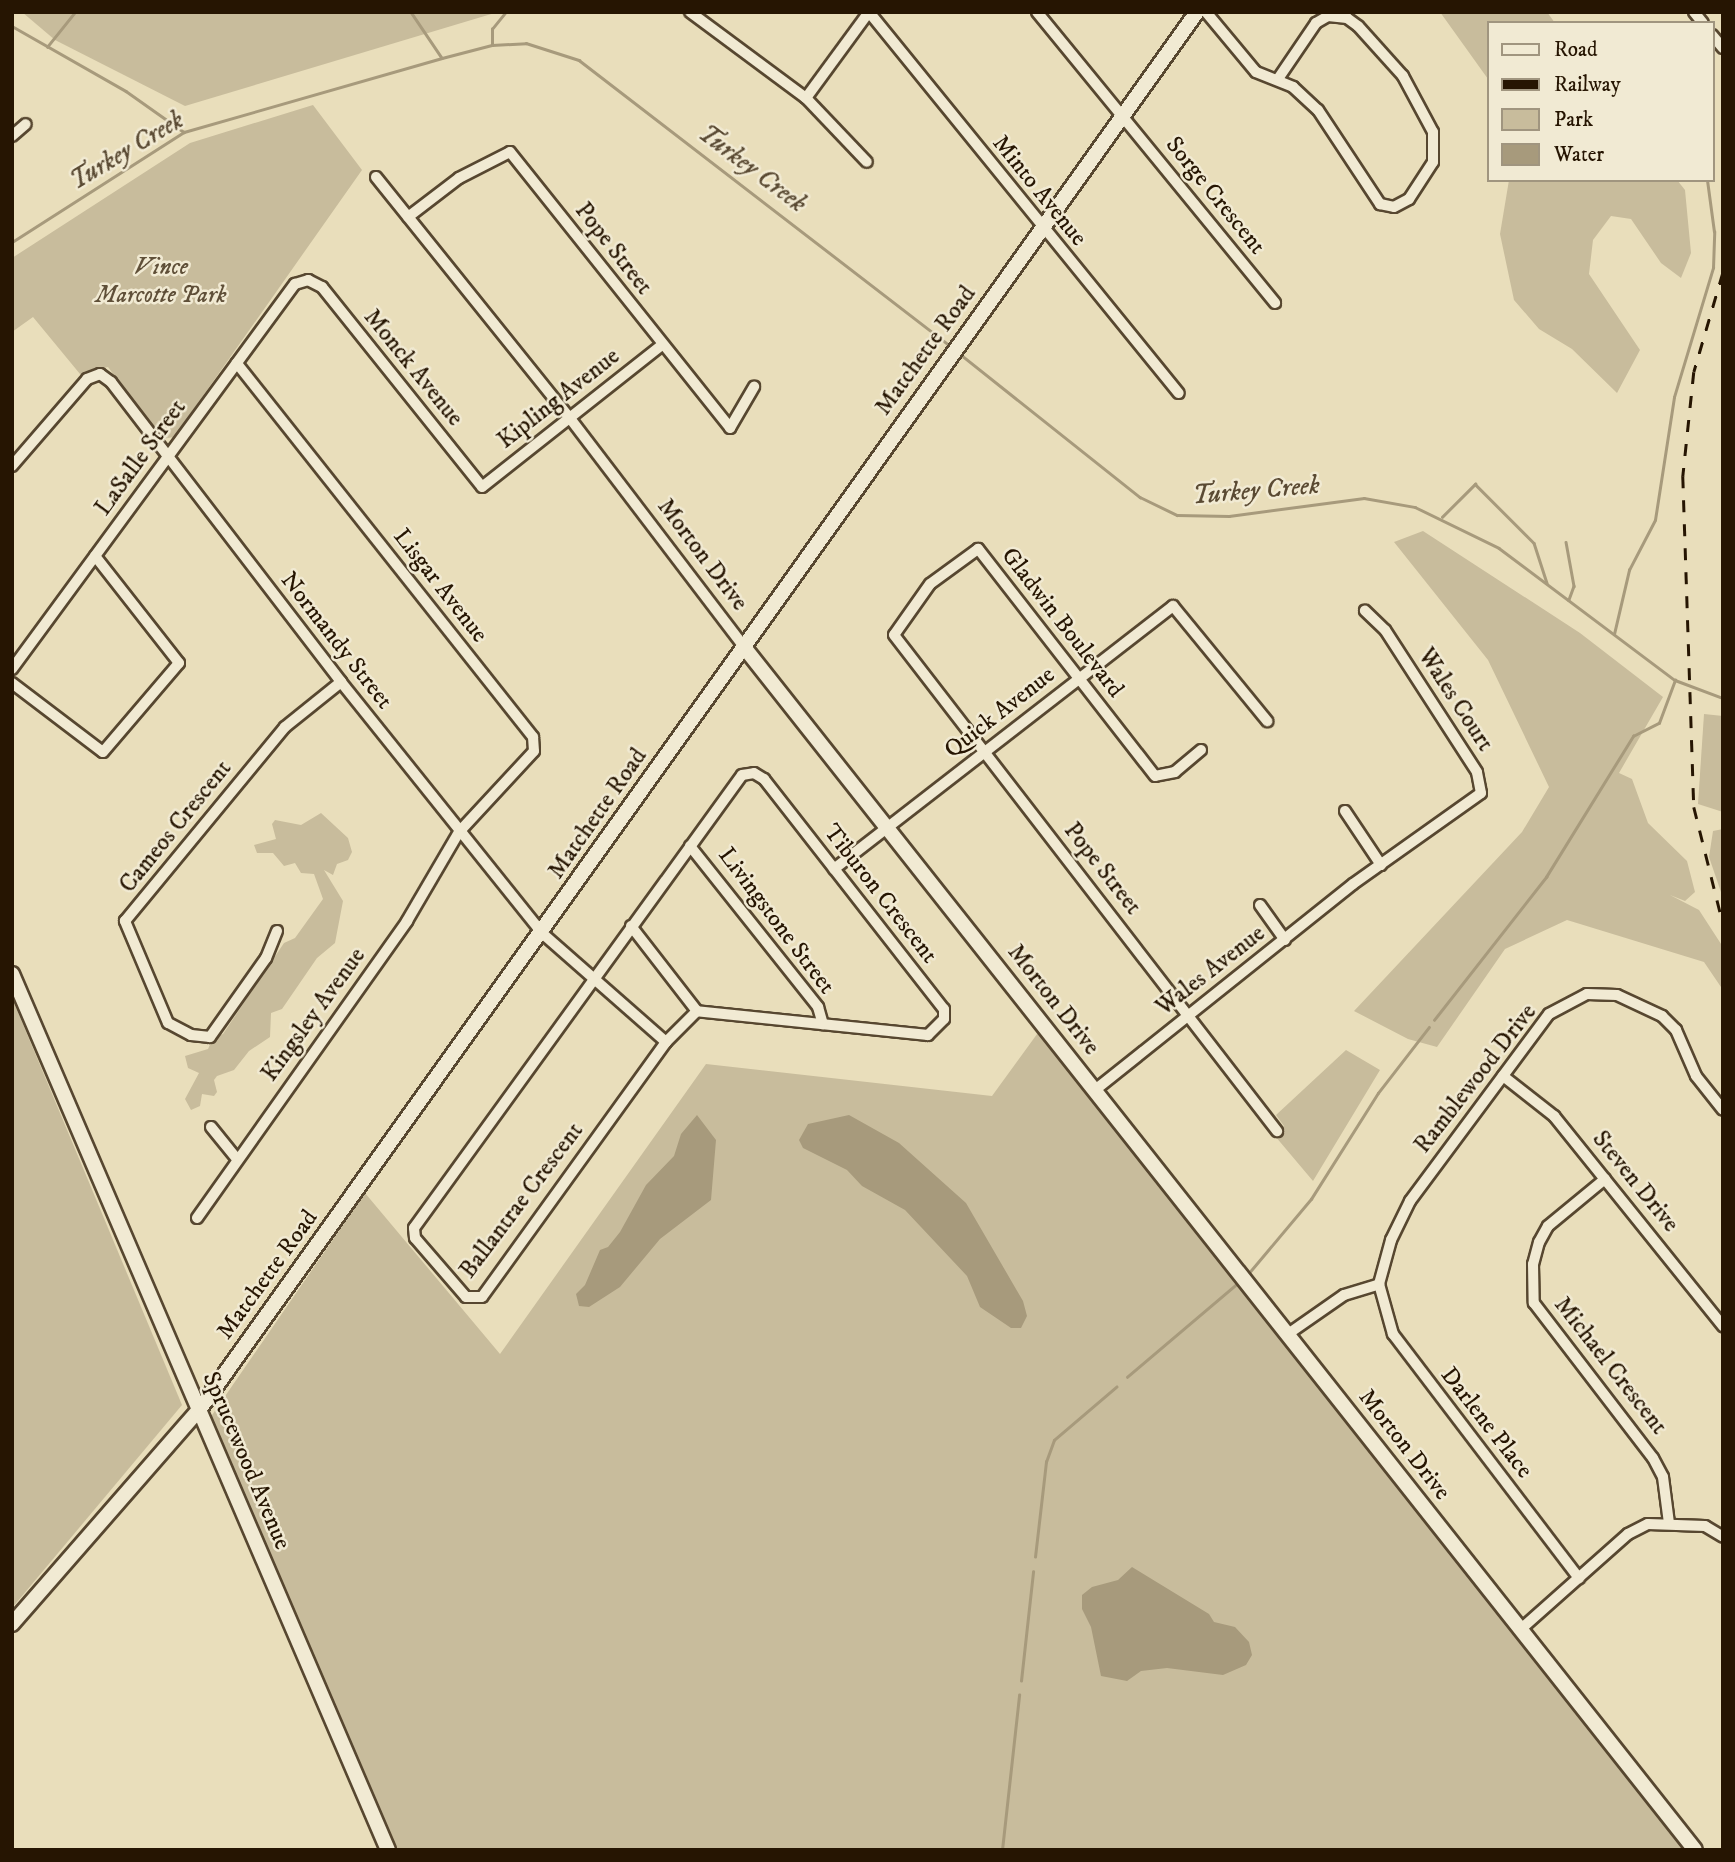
<!DOCTYPE html>
<html>
<head>
<meta charset="utf-8">
<style>
  body { margin:0 }
  #map { position:relative; width:1735px; height:1862px; overflow:hidden; background:#e9debb; font-family:"IM FELL DW Pica",serif }
  div>[style] { position:absolute }
  [style*='--x'] { left:calc(var(--x)*1px); top:calc(var(--y)*1px); width:calc(var(--w)*1px); rotate:calc(var(--a)*1deg) }
  .green>* { inset:0; background:#c8bc9c }
  .water>* { inset:0; background:#a79a7c }
  .stream>* { height:2.5px; margin:-1.25px; padding:0 1.25px; transform-origin:1.25px; border-radius:1.25px; background:#a79a7c }
  .roads { filter:drop-shadow(2px 0 #574730) drop-shadow(-2px 0 #574730) drop-shadow(0 2px #574730) drop-shadow(0 -2px #574730) }
  .street>* { height:10px; margin:-5px; padding:0 5px; transform-origin:5px; border-radius:5px; background:#f1ead3 }
  .secondary>* { height:14px; margin:-7px; padding:0 7px; transform-origin:7px; border-radius:7px; background:#f1ead3 }
  .rail>* { height:2.5px; margin-top:-1.25px; transform-origin:0; background:repeating-linear-gradient(90deg,#261502 0 12px,transparent 0 24px) }
  span { translate:-50% -50%; white-space:nowrap; text-align:center; line-height:1.15; -webkit-text-stroke:5px #f1ead3; paint-order:stroke }
  .street-label { font-size:24px; color:#261502 }
  .park-label { font-size:24px; color:#5f4f38; font-style:italic }
  .water-label { font-size:26px; color:#5a4a33; font-style:italic }
  .frame { position:absolute; inset:0; border:14px solid #261502; pointer-events:none }
  .legend { position:absolute; left:1487px; top:21px; width:228px; height:161px; box-sizing:border-box; background:#f1ead3; border:2px solid #a0957f; margin:0; padding:9px 12px; list-style:none; font-size:21px; color:#261502 }
  .legend li { display:flex; align-items:center; gap:14px; height:35px }
  .legend b { width:35px; border:2px solid #a0957f }
</style>
</head>
<body>
<div id="map">
  <div class="green">
    <i style="clip-path:polygon(22px 12px,498px 12px,185px 106px,55px 40px)"></i>
    <i style="clip-path:polygon(1440px 12px,1547px 12px,1555px 23px,1488px 23px,1488px 79px)"></i>
    <i style="clip-path:polygon(313px 105px,362px 170px,174px 437px,162px 439px,108px 367px,80px 374px,33px 317px,12px 332px,12px 258px,190px 143px)"></i>
    <i style="clip-path:polygon(1509px 180px,1677px 180px,1685px 190px,1691px 253px,1681px 278px,1661px 263px,1631px 219px,1611px 216px,1593px 240px,1589px 274px,1640px 350px,1617px 393px,1572px 349px,1539px 329px,1514px 300px,1500px 234px)"></i>
    <i style="clip-path:polygon(1423px 531px,1580px 633px,1663px 697px,1619px 773px,1632px 779px,1648px 823px,1687px 861px,1695px 892px,1685px 901px,1670px 895px,1699px 910px,1723px 947px,1723px 990px,1704px 962px,1567px 920px,1505px 949px,1437px 1047px,1408px 1039px,1354px 1011px,1522px 832px,1549px 787px,1488px 660px,1394px 542px)"></i>
    <i style="clip-path:polygon(1704px 714px,1723px 716px,1723px 812px,1698px 804px)"></i>
    <i style="clip-path:polygon(321px 813px,348px 838px,352px 852px,348px 860px,337px 864px,333px 875px,324px 870px,343px 901px,335px 943px,317px 958px,282px 1009px,271px 1013px,270px 1037px,249px 1051px,234px 1070px,217px 1076px,214px 1080px,217px 1092px,214px 1096px,202px 1094px,200px 1106px,191px 1110px,185px 1099px,199px 1073px,188px 1068px,185px 1056px,208px 1049px,213px 1038px,223px 1034px,284px 943px,295px 938px,323px 899px,314px 874px,301px 873px,295px 863px,284px 866px,273px 853px,257px 853px,254px 845px,276px 839px,272px 824px,275px 820px,301px 825px)"></i>
    <i style="clip-path:polygon(1723px 829px,1723px 898px,1709px 857px,1713px 831px)"></i>
    <i style="clip-path:polygon(12px 998px,182px 1405px,12px 1608px)"></i>
    <i style="clip-path:polygon(1040px 1030px,1684px 1850px,391px 1850px,210px 1418px,365px 1193px,500px 1354px,706px 1064px,992px 1096px)"></i>
    <i style="clip-path:polygon(1346px 1050px,1380px 1070px,1313px 1181px,1275px 1136px,1284px 1126px,1276px 1115px)"></i>
  </div>
  <div class="water">
    <i style="clip-path:polygon(697px 1115px,716px 1140px,711px 1200px,660px 1239px,620px 1287px,589px 1307px,579px 1306px,576px 1294px,585px 1285px,600px 1250px,608px 1247px,620px 1232px,646px 1185px,674px 1156px,681px 1134px)"></i>
    <i style="clip-path:polygon(849px 1115px,899px 1143px,966px 1203px,1023px 1301px,1027px 1316px,1021px 1328px,1011px 1328px,980px 1307px,967px 1276px,905px 1210px,862px 1186px,847px 1170px,803px 1148px,799px 1140px,808px 1124px)"></i>
    <i style="clip-path:polygon(1132px 1567px,1209px 1614px,1214px 1622px,1235px 1627px,1249px 1642px,1252px 1655px,1246px 1665px,1223px 1675px,1167px 1668px,1141px 1671px,1127px 1681px,1101px 1676px,1091px 1627px,1082px 1609px,1082px 1595px,1092px 1587px,1118px 1580px)"></i>
  </div>
  <div class="stream">
    <i style="--x:411;--y:12;--w:55;--a:56"></i>
    <i style="--x:12;--y:26;--w:131;--a:29.7"></i>
    <i style="--x:126;--y:91;--w:71;--a:35.3"></i>
    <i style="--x:492;--y:45;--w:16;--a:-90"></i>
    <i style="--x:492;--y:29;--w:22;--a:-51"></i>
    <i style="--x:47;--y:47;--w:45;--a:-51.3"></i>
    <i style="--x:12;--y:242;--w:204;--a:-32.6"></i>
    <i style="--x:184;--y:132;--w:268;--a:-16"></i>
    <i style="--x:442;--y:58;--w:52;--a:-14.6"></i>
    <i style="--x:492;--y:45;--w:34;--a:-3"></i>
    <i style="--x:526;--y:43;--w:56;--a:17.8"></i>
    <i style="--x:579;--y:60;--w:471;--a:37.6"></i>
    <i style="--x:960;--y:354;--w:230;--a:38.5"></i>
    <i style="--x:1140;--y:497;--w:41;--a:25.9"></i>
    <i style="--x:1177;--y:515;--w:52;--a:1.1"></i>
    <i style="--x:1229;--y:516;--w:136;--a:-7.6"></i>
    <i style="--x:1364;--y:498;--w:52;--a:10"></i>
    <i style="--x:1415;--y:507;--w:93;--a:26"></i>
    <i style="--x:1499;--y:548;--w:220;--a:36.9"></i>
    <i style="--x:1675;--y:680;--w:51;--a:20.6"></i>
    <i style="--x:1442;--y:517;--w:47;--a:-45"></i>
    <i style="--x:1475;--y:484;--w:83;--a:45"></i>
    <i style="--x:1534;--y:543;--w:42;--a:72"></i>
    <i style="--x:1566;--y:542;--w:45;--a:79.7"></i>
    <i style="--x:1574;--y:586;--w:15;--a:110"></i>
    <i style="--x:1614;--y:634;--w:66;--a:-76.8"></i>
    <i style="--x:1629;--y:570;--w:56;--a:-62.5"></i>
    <i style="--x:1655;--y:520;--w:124;--a:-81.2"></i>
    <i style="--x:1674;--y:397;--w:135;--a:-73.2"></i>
    <i style="--x:1713;--y:268;--w:36;--a:-88"></i>
    <i style="--x:1714;--y:232;--w:52;--a:-97.7"></i>
    <i style="--x:1434;--y:1020;--w:182;--a:-51.9"></i>
    <i style="--x:1546;--y:877;--w:166;--a:-58.3"></i>
    <i style="--x:1633;--y:736;--w:29;--a:-27"></i>
    <i style="--x:1659;--y:723;--w:46;--a:-69.6"></i>
    <i style="--x:1248;--y:1274;--w:98;--a:-50"></i>
    <i style="--x:1311;--y:1199;--w:125;--a:-57.7"></i>
    <i style="--x:1378;--y:1093;--w:83;--a:-52.3"></i>
    <i style="--x:1127;--y:1377;--w:148;--a:-40.3"></i>
    <i style="--x:1035;--y:1557;--w:96;--a:-83.4"></i>
    <i style="--x:1046;--y:1462;--w:23;--a:-70"></i>
    <i style="--x:1054;--y:1440;--w:82;--a:-40.5"></i>
    <i style="--x:1021;--y:1681;--w:110;--a:-83.7"></i>
    <i style="--x:1002;--y:1850;--w:156;--a:-83.7"></i>
  </div>
  <div class="roads">
    <div class="street">
      <i style="--x:690;--y:12;--w:144;--a:36.6"></i>
      <i style="--x:806;--y:98;--w:88;--a:46.4"></i>
      <i style="--x:869;--y:12;--w:491;--a:50.9"></i>
      <i style="--x:1037;--y:12;--w:376;--a:50.7"></i>
      <i style="--x:1206;--y:12;--w:78;--a:50.2"></i>
      <i style="--x:1256;--y:72;--w:40;--a:22"></i>
      <i style="--x:1293;--y:87;--w:34;--a:43"></i>
      <i style="--x:1318;--y:110;--w:113;--a:56.6"></i>
      <i style="--x:1380;--y:204;--w:14;--a:12"></i>
      <i style="--x:1394;--y:207;--w:17;--a:-28"></i>
      <i style="--x:1409;--y:199;--w:44;--a:-57"></i>
      <i style="--x:1433;--y:162;--w:30;--a:-90"></i>
      <i style="--x:1433;--y:132;--w:64;--a:-118.2"></i>
      <i style="--x:1403;--y:76;--w:67;--a:-132"></i>
      <i style="--x:1358;--y:26;--w:14;--a:-144"></i>
      <i style="--x:1347;--y:18;--w:19;--a:-174"></i>
      <i style="--x:1328;--y:16;--w:14;--a:150"></i>
      <i style="--x:1316;--y:23;--w:68;--a:124.2"></i>
      <i style="--x:1694;--y:12;--w:14;--a:51"></i>
      <i style="--x:1712;--y:35;--w:17;--a:50"></i>
      <i style="--x:806;--y:98;--w:107;--a:-53.8"></i>
      <i style="--x:12;--y:136;--w:18;--a:-41"></i>
      <i style="--x:376;--y:177;--w:308;--a:51.2"></i>
      <i style="--x:569;--y:417;--w:289;--a:52.7"></i>
      <i style="--x:408;--y:217;--w:64;--a:-37.4"></i>
      <i style="--x:459;--y:178;--w:57;--a:-27"></i>
      <i style="--x:510;--y:152;--w:353;--a:51.4"></i>
      <i style="--x:730;--y:428;--w:48;--a:-59.7"></i>
      <i style="--x:12;--y:466;--w:115;--a:-49.2"></i>
      <i style="--x:87;--y:379;--w:14;--a:-21"></i>
      <i style="--x:100;--y:374;--w:14;--a:36"></i>
      <i style="--x:111;--y:382;--w:378;--a:52.5"></i>
      <i style="--x:341;--y:682;--w:322;--a:51.3"></i>
      <i style="--x:542;--y:933;--w:165;--a:41.3"></i>
      <i style="--x:12;--y:669;--w:478;--a:-53.7"></i>
      <i style="--x:295;--y:284;--w:14;--a:-17"></i>
      <i style="--x:308;--y:280;--w:16;--a:27"></i>
      <i style="--x:322;--y:287;--w:256;--a:51.3"></i>
      <i style="--x:482;--y:487;--w:229;--a:-38.3"></i>
      <i style="--x:12;--y:683;--w:114;--a:37.2"></i>
      <i style="--x:103;--y:752;--w:117;--a:-49.5"></i>
      <i style="--x:179;--y:663;--w:136;--a:-128.1"></i>
      <i style="--x:1201;--y:750;--w:34;--a:140"></i>
      <i style="--x:1175;--y:772;--w:20;--a:169"></i>
      <i style="--x:1155;--y:776;--w:288;--a:-127.9"></i>
      <i style="--x:978;--y:549;--w:59;--a:143.9"></i>
      <i style="--x:930;--y:584;--w:62;--a:125.2"></i>
      <i style="--x:894;--y:635;--w:627;--a:52.33"></i>
      <i style="--x:754;--y:773;--w:12;--a:31"></i>
      <i style="--x:764;--y:779;--w:292;--a:52"></i>
      <i style="--x:944;--y:1009;--w:10;--a:90"></i>
      <i style="--x:944;--y:1019;--w:23;--a:135"></i>
      <i style="--x:928;--y:1035;--w:232;--a:-174.1"></i>
      <i style="--x:697;--y:1011;--w:44;--a:135"></i>
      <i style="--x:666;--y:1042;--w:314;--a:125.8"></i>
      <i style="--x:482;--y:1297;--w:16;--a:180"></i>
      <i style="--x:466;--y:1297;--w:78;--a:-130.8"></i>
      <i style="--x:415;--y:1238;--w:10;--a:-96"></i>
      <i style="--x:414;--y:1228;--w:559;--a:-54.09"></i>
      <i style="--x:742;--y:775;--w:12;--a:-9"></i>
      <i style="--x:1345;--y:811;--w:65;--a:56.3"></i>
      <i style="--x:690;--y:846;--w:206;--a:51.5"></i>
      <i style="--x:818;--y:1007;--w:18;--a:74"></i>
      <i style="--x:834;--y:869;--w:429;--a:-37.8"></i>
      <i style="--x:1173;--y:606;--w:149;--a:50.7"></i>
      <i style="--x:1260;--y:905;--w:43;--a:54.5"></i>
      <i style="--x:631;--y:926;--w:108;--a:52.2"></i>
      <i style="--x:277;--y:931;--w:29;--a:112"></i>
      <i style="--x:266;--y:958;--w:97;--a:125.3"></i>
      <i style="--x:210;--y:1037;--w:19;--a:-174"></i>
      <i style="--x:191;--y:1035;--w:26;--a:-152"></i>
      <i style="--x:168;--y:1023;--w:111;--a:-112.9"></i>
      <i style="--x:125;--y:921;--w:251;--a:-50.5"></i>
      <i style="--x:285;--y:727;--w:72;--a:-38.8"></i>
      <i style="--x:1503;--y:1076;--w:65;--a:38.1"></i>
      <i style="--x:1554;--y:1116;--w:270;--a:51.2"></i>
      <i style="--x:1095;--y:1090;--w:330;--a:-38.6"></i>
      <i style="--x:1353;--y:884;--w:157;--a:-35.4"></i>
      <i style="--x:1481;--y:793;--w:21;--a:-101"></i>
      <i style="--x:1477;--y:772;--w:169;--a:-122.9"></i>
      <i style="--x:1385;--y:630;--w:28;--a:-136"></i>
      <i style="--x:211;--y:1127;--w:41;--a:50.9"></i>
      <i style="--x:1605;--y:1179;--w:74;--a:140.5"></i>
      <i style="--x:1548;--y:1226;--w:18;--a:119"></i>
      <i style="--x:1539;--y:1242;--w:23;--a:105"></i>
      <i style="--x:1533;--y:1264;--w:39;--a:89"></i>
      <i style="--x:1534;--y:1303;--w:195;--a:52.5"></i>
      <i style="--x:1653;--y:1458;--w:21;--a:62"></i>
      <i style="--x:1663;--y:1477;--w:46;--a:82.6"></i>
      <i style="--x:197;--y:1218;--w:364;--a:-54.7"></i>
      <i style="--x:407;--y:921;--w:103;--a:-59.7"></i>
      <i style="--x:459;--y:832;--w:110;--a:-47.2"></i>
      <i style="--x:534;--y:751;--w:14;--a:-94"></i>
      <i style="--x:533;--y:737;--w:477;--a:-128.4"></i>
      <i style="--x:1379;--y:1284;--w:52;--a:74.4"></i>
      <i style="--x:1393;--y:1334;--w:307;--a:52.7"></i>
      <i style="--x:1288;--y:1334;--w:68;--a:-34.9"></i>
      <i style="--x:1344;--y:1295;--w:37;--a:-17"></i>
      <i style="--x:1379;--y:1284;--w:46;--a:-74.7"></i>
      <i style="--x:1391;--y:1240;--w:43;--a:-64"></i>
      <i style="--x:1410;--y:1201;--w:233;--a:-53.4"></i>
      <i style="--x:1549;--y:1014;--w:43;--a:-27.8"></i>
      <i style="--x:1587;--y:994;--w:30;--a:2"></i>
      <i style="--x:1617;--y:995;--w:50;--a:25"></i>
      <i style="--x:1662;--y:1016;--w:20;--a:45"></i>
      <i style="--x:1676;--y:1030;--w:50;--a:66.5"></i>
      <i style="--x:1696;--y:1076;--w:43;--a:51.5"></i>
      <i style="--x:1521;--y:1629;--w:143;--a:-41.6"></i>
      <i style="--x:1628;--y:1534;--w:22;--a:-27"></i>
      <i style="--x:1648;--y:1524;--w:57;--a:2"></i>
      <i style="--x:1705;--y:1526;--w:21;--a:31"></i>
    </div>
    <div class="secondary">
      <i style="--x:744;--y:647;--w:1533;--a:51.67"></i>
      <i style="--x:12;--y:974;--w:953;--a:66.77"></i>
      <i style="--x:12;--y:1624;--w:284;--a:-48.9"></i>
      <i style="--x:199;--y:1410;--w:1718;--a:-54.48"></i>
    </div>
  </div>
  <div class="rail">
    <i style="--x:1723;--y:273;--w:103;--a:106.3"></i>
    <i style="--x:1694;--y:372;--w:105;--a:96"></i>
    <i style="--x:1683;--y:476;--w:331;--a:88.1"></i>
    <i style="--x:1694;--y:807;--w:120;--a:76"></i>
  </div>
  <div class="street-label">
    <span style="left:1039px;top:191px;rotate:51deg">Minto Avenue</span>
    <span style="left:1215px;top:196px;rotate:51deg">Sorge Crescent</span>
    <span style="left:613px;top:249px;rotate:52deg">Pope Street</span>
    <span style="left:926px;top:351px;rotate:-54deg">Matchette Road</span>
    <span style="left:413px;top:368px;rotate:51deg">Monck Avenue</span>
    <span style="left:559px;top:399px;rotate:-38deg">Kipling Avenue</span>
    <span style="left:141px;top:458px;rotate:-54deg">LaSalle Street</span>
    <span style="left:702px;top:555px;rotate:53deg">Morton Drive</span>
    <span style="left:440px;top:586px;rotate:52deg">Lisgar Avenue</span>
    <span style="left:1062px;top:623px;rotate:52deg">Gladwin Boulevard</span>
    <span style="left:336px;top:641px;rotate:52deg">Normandy Street</span>
    <span style="left:1455px;top:700px;rotate:57deg">Wales Court</span>
    <span style="left:1000px;top:713px;rotate:-38deg">Quick Avenue</span>
    <span style="left:598px;top:814px;rotate:-55deg">Matchette Road</span>
    <span style="left:176px;top:827px;rotate:-51deg">Cameos Crescent</span>
    <span style="left:1102px;top:869px;rotate:52deg">Pope Street</span>
    <span style="left:880px;top:894px;rotate:52deg">Tiburon Crescent</span>
    <span style="left:776px;top:921px;rotate:53deg">Livingstone Street</span>
    <span style="left:1211px;top:971px;rotate:-38deg">Wales Avenue</span>
    <span style="left:1053px;top:1000px;rotate:52deg">Morton Drive</span>
    <span style="left:314px;top:1015px;rotate:-54deg">Kingsley Avenue</span>
    <span style="left:1476px;top:1079px;rotate:-52deg">Ramblewood Drive</span>
    <span style="left:1635px;top:1182px;rotate:51deg">Steven Drive</span>
    <span style="left:522px;top:1201px;rotate:-53deg">Ballantrae Crescent</span>
    <span style="left:268px;top:1275px;rotate:-54deg">Matchette Road</span>
    <span style="left:1610px;top:1366px;rotate:52deg">Michael Crescent</span>
    <span style="left:1486px;top:1423px;rotate:52deg">Darlene Place</span>
    <span style="left:1404px;top:1445px;rotate:52deg">Morton Drive</span>
    <span style="left:246px;top:1461px;rotate:67deg">Sprucewood Avenue</span>
  </div>
  <div class="park-label">
    <span style="left:161px;top:282px">Vince<br>Marcotte Park</span>
  </div>
  <div class="water-label">
    <span style="left:127px;top:151px;rotate:-31deg">Turkey Creek</span>
    <span style="left:752px;top:169px;rotate:37deg">Turkey Creek</span>
    <span style="left:1256px;top:491px;rotate:-5deg">Turkey Creek</span>
  </div>
  <div class="frame"></div>
  <ul class="legend">
  <li><b style="height:9px;background:#f1ead3"></b>Road</li>
  <li><b style="height:9px;background:#261502"></b>Railway</li>
  <li><b style="height:19px;background:#c8bc9c"></b>Park</li>
  <li><b style="height:19px;background:#a79a7c"></b>Water</li>
  </ul>
</div>
</body>
</html>
